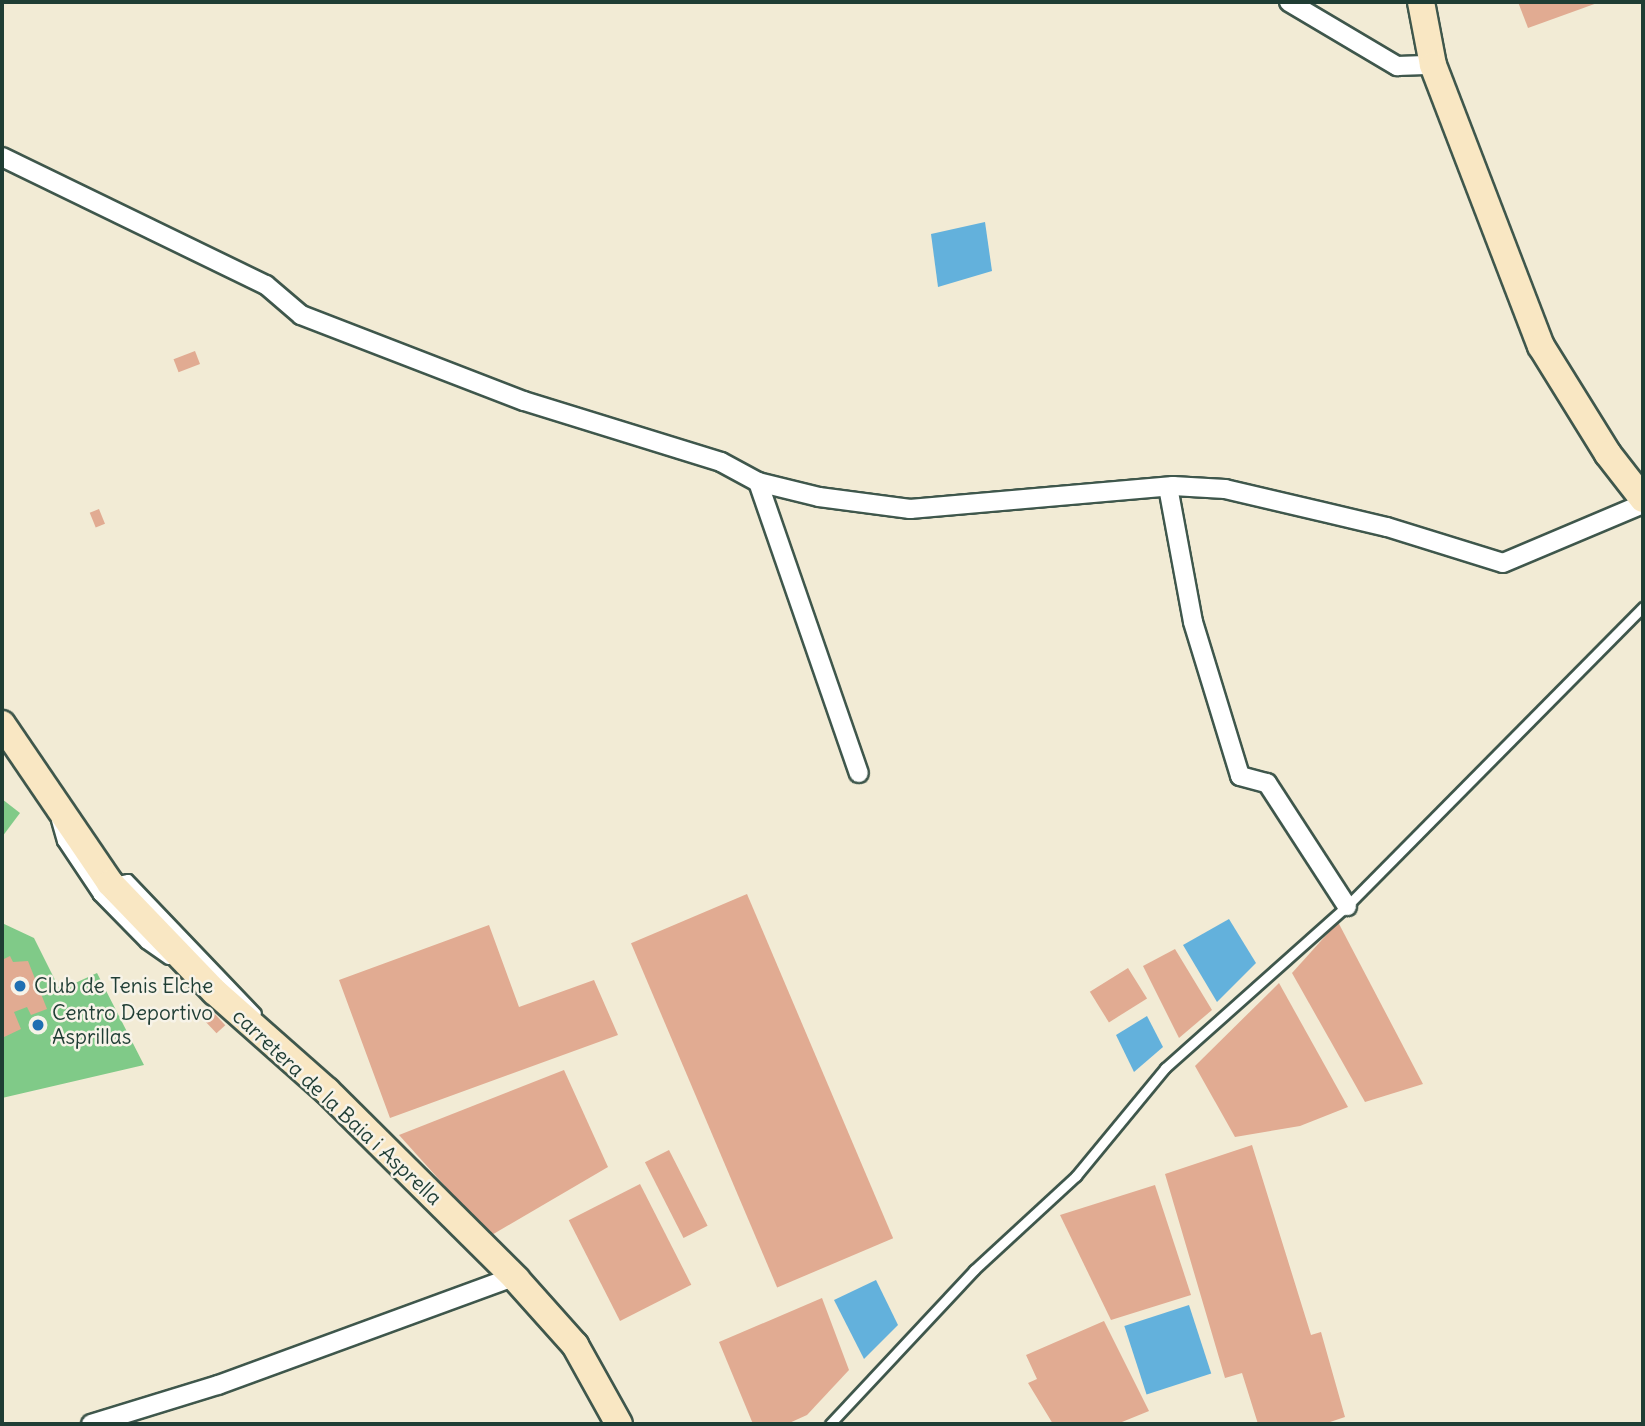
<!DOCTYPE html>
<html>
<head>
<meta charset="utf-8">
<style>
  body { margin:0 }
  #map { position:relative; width:1645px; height:1426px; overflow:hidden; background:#f2ebd5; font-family:Delius,sans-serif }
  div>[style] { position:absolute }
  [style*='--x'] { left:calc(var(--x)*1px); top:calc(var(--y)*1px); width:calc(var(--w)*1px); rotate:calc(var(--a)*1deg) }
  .green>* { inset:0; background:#80ca88 }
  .water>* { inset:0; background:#63b1dc; transform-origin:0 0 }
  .building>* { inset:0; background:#e1ab92; transform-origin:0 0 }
  .roads { filter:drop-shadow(2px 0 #3f574c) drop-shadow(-2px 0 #3f574c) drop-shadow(0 2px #3f574c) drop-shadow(0 -2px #3f574c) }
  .service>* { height:9px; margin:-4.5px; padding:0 4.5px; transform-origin:4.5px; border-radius:4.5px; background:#fff }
  .minor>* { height:18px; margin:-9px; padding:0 9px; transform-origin:9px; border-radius:9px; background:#fff }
  .secondary>* { height:26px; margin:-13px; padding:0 13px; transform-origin:13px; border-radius:13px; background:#f9e7c3 }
  .dots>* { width:19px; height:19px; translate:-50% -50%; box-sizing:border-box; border:4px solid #f7f3e8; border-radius:50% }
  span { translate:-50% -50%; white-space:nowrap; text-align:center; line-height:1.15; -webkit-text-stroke:5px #f7f3e8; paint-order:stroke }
  .poi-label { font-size:21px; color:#1f3d34 }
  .left { translate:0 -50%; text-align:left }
  .street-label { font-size:21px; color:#1f3d34 }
  .frame { position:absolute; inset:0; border:4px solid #1f3d34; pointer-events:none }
</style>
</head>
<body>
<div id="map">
  <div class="green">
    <i style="clip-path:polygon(2px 799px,20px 813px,2px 837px)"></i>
    <i style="clip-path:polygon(2px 915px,2px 923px,34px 938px,60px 990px,97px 973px,144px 1065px,2px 1098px)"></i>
  </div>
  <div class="water">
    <i style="clip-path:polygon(985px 222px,992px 271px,938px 287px,931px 234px)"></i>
    <i style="clip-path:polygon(1229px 919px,1256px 963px,1217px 1002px,1183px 945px)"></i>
    <i style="clip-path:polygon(1147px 1016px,1163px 1047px,1134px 1072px,1116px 1035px)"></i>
    <i style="clip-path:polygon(876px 1280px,898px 1325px,864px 1359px,834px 1300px)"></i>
    <i style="left:1189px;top:1305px;width:72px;height:68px;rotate:72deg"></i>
  </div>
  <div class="building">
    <i style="clip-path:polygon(1518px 2px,1600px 2px,1528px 28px)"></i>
    <i style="left:195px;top:351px;width:14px;height:23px;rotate:69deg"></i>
    <i style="left:99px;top:509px;width:16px;height:10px;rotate:68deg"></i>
    <i style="left:747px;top:894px;width:374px;height:126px;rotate:67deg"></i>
    <i style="clip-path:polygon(1338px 922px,1423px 1084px,1365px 1102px,1292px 973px)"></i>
    <i style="clip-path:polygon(489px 925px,519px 1007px,594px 980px,618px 1035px,390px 1118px,339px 980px)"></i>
    <i style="clip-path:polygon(1175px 949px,1212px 1010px,1179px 1038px,1143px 966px)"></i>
    <i style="clip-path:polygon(10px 956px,13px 962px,28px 961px,47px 1009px,31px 1015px,27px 1007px,14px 1012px,21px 1029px,2px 1038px,2px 960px)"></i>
    <i style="left:1128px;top:968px;width:36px;height:45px;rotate:58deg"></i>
    <i style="clip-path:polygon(1279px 983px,1348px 1107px,1300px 1126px,1235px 1137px,1195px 1066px)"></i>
    <i style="left:213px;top:1012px;width:18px;height:12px;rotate:47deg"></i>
    <i style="clip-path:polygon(564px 1070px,608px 1167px,490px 1236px,399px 1135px)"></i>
    <i style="clip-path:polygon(1252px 1145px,1311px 1335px,1321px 1332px,1345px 1417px,1324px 1424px,1258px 1424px,1242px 1373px,1225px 1378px,1165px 1174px)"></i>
    <i style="left:669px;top:1150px;width:85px;height:27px;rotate:63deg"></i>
    <i style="left:640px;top:1184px;width:113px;height:80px;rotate:63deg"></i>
    <i style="clip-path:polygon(1155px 1185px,1191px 1295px,1111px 1320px,1060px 1215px)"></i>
    <i style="clip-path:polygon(822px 1298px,849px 1370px,807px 1415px,787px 1424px,753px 1424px,719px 1342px)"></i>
    <i style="clip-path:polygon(1104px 1321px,1149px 1411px,1117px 1424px,1053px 1424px,1028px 1383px,1037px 1379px,1026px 1355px)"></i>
  </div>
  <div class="roads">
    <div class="service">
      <i style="--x:56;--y:820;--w:22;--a:74"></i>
      <i style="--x:62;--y:841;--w:65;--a:56.3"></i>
      <i style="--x:98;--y:895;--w:67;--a:45.6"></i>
      <i style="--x:145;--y:943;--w:28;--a:35"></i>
      <i style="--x:98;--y:895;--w:17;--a:-45"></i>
      <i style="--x:110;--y:883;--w:18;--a:-13"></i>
      <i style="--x:128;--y:879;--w:185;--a:46.3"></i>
      <i style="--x:830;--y:1424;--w:211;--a:-46.9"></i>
      <i style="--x:974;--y:1270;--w:139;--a:-42.7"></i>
      <i style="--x:1076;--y:1176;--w:140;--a:-50.5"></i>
      <i style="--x:1165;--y:1068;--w:244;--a:-41.7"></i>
      <i style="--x:1347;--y:906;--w:421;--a:-45.3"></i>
    </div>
    <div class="minor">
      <i style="--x:1289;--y:2;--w:126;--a:30.7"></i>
      <i style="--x:1397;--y:66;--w:36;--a:-2"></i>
      <i style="--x:2;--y:157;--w:293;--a:25.9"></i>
      <i style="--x:266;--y:285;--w:46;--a:40.6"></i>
      <i style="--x:301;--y:315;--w:239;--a:21.1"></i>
      <i style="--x:524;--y:401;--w:206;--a:17.2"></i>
      <i style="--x:721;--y:462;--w:42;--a:28.4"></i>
      <i style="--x:758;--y:482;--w:63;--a:13.8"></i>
      <i style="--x:819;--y:497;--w:92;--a:7.5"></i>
      <i style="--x:910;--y:509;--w:264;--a:-5"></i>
      <i style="--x:1173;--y:486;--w:52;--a:3.3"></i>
      <i style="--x:1225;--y:489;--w:166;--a:13.2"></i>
      <i style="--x:1387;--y:527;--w:121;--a:17.2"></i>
      <i style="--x:1503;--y:563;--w:152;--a:-22.9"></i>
      <i style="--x:758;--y:482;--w:308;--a:70.9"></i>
      <i style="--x:1168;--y:487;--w:137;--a:79.5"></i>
      <i style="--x:1193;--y:622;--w:161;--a:73"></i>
      <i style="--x:1240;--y:776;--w:28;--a:15"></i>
      <i style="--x:1267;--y:783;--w:147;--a:57"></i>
      <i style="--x:91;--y:1424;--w:133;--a:-17.1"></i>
      <i style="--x:218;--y:1385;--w:314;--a:-20.1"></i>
    </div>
    <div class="secondary">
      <i style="--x:1421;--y:2;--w:64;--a:79.2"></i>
      <i style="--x:1433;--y:65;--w:301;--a:69"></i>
      <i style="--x:1541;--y:346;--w:127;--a:58.2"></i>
      <i style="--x:1608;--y:454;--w:57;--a:52.1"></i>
      <i style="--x:2;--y:724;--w:192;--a:55.8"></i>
      <i style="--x:110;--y:883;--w:151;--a:46.1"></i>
      <i style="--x:215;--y:992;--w:149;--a:41.5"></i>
      <i style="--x:327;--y:1091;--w:267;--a:44.8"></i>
      <i style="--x:516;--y:1279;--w:89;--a:48.2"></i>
      <i style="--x:575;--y:1345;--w:90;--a:60.9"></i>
    </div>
  </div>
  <div class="dots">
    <i style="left:20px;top:986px;background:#1f6fb2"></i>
    <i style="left:38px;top:1025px;background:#1f6fb2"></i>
  </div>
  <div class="poi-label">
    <span class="left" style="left:34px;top:986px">Club de Tenis Elche</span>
    <span class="left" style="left:52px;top:1025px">Centro Deportivo<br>Asprillas</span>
  </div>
  <div class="street-label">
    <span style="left:337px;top:1107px;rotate:43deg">carretera de la Baia i Asprella</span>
  </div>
  <div class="frame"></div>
</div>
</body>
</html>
